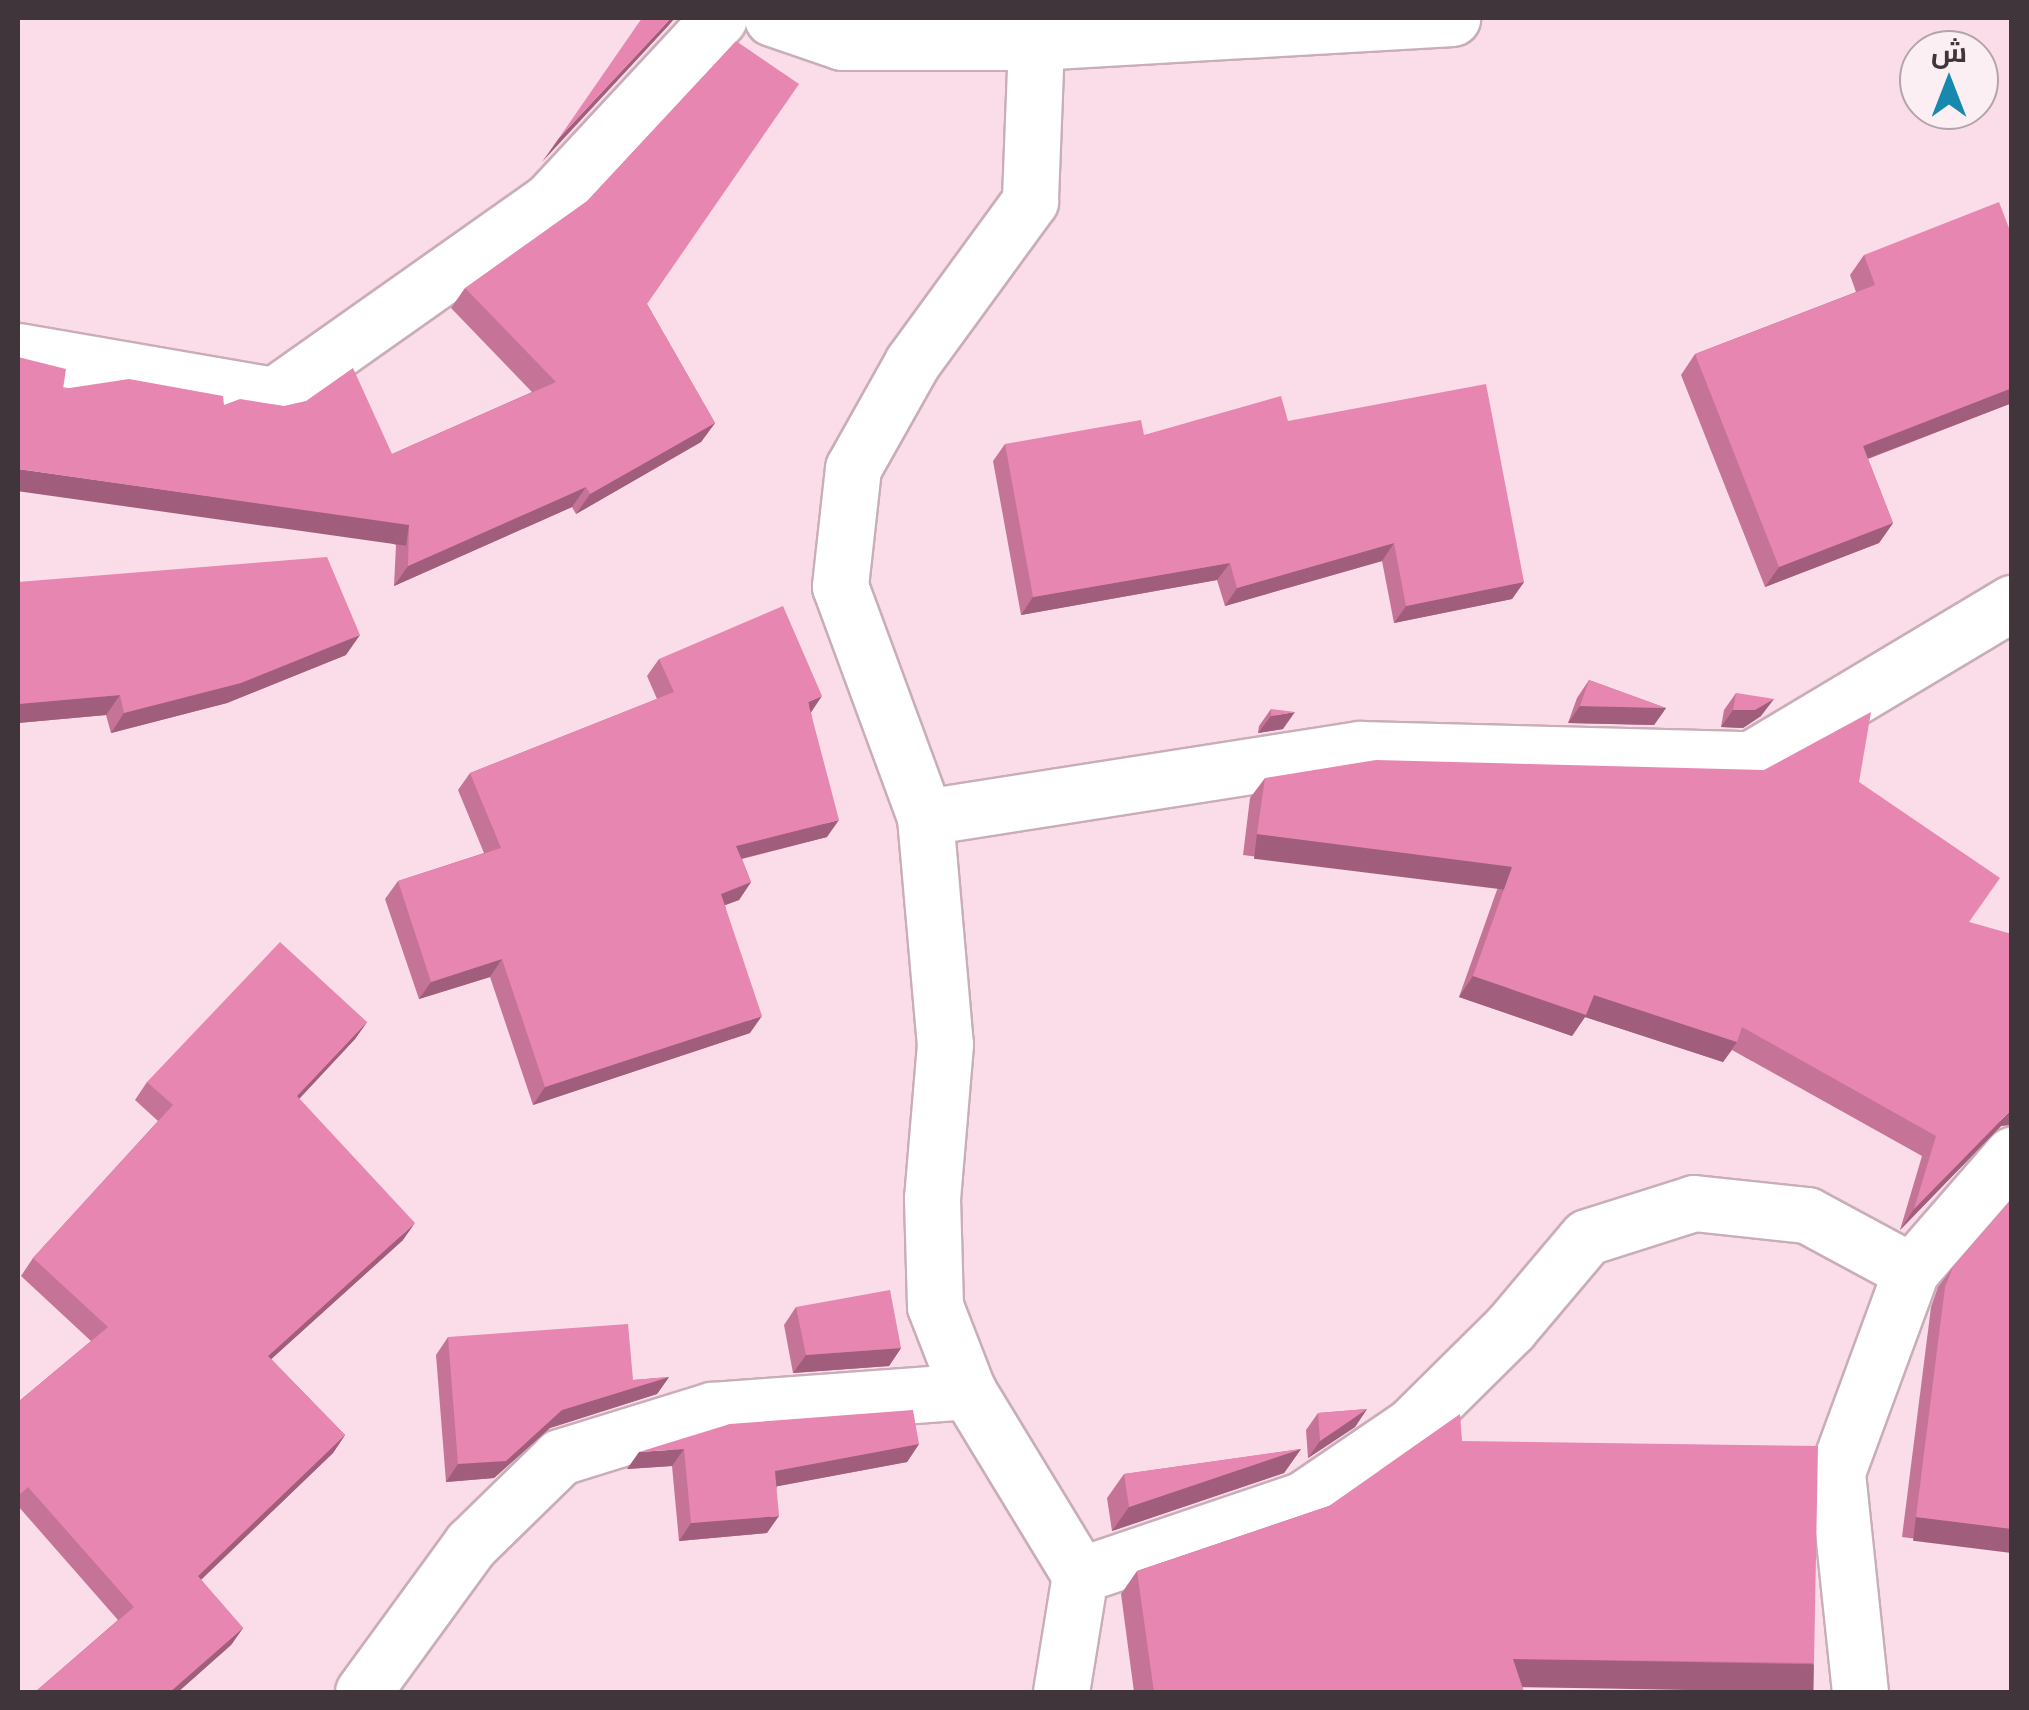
<!DOCTYPE html>
<html>
<head>
<meta charset="utf-8">
<style>
  body { margin:0 }
  #map { position:relative; width:2029px; height:1710px; overflow:hidden; background:#fadde8; font-family:Mulish,Cairo,sans-serif }
  div>[style] { position:absolute }
  [style*='--x'] { left:calc(var(--x)*1px); top:calc(var(--y)*1px); width:calc(var(--w)*1px); rotate:calc(var(--a)*1deg) }
  .roads { filter:drop-shadow(2px 0 #c9adb8) drop-shadow(-2px 0 #c9adb8) drop-shadow(0 2px #c9adb8) drop-shadow(0 -2px #c9adb8) }
  .minor>* { height:55px; margin:-27.5px; padding:0 27.5px; transform-origin:27.5px; border-radius:27.5px; background:#fff }
  .wall>* { inset:0; background:#c67398 }
  .shaded-wall>* { inset:0; background:#a15e7c; transform-origin:0 0 }
  .building>* { inset:0; background:#e686b1 }
  span { translate:-50% -50%; white-space:nowrap; text-align:center; line-height:1.15; -webkit-text-stroke:9px #fceff4; paint-order:stroke }
  .frame { position:absolute; inset:0; border:20px solid #40353a; pointer-events:none }
  .north { position:absolute; left:1899px; top:30px; width:100px; height:100px; box-sizing:border-box; background:#fceff4; border:2px solid #b1a5aa; border-radius:50%; rotate:0deg; font-size:28px; font-weight:700; line-height:40px; text-align:center; color:#40353a }
  .north::after { content:''; display:block; margin:auto; width:35px; height:45px; background:#1788ae; clip-path:polygon(50% 0,100% 100%,50% 72%,0 100%) }
</style>
</head>
<body>
<div id="map">
  <div class="roads">
    <div class="minor">
      <i style="--x:772;--y:18;--w:74;--a:18.9"></i>
      <i style="--x:842;--y:42;--w:194;--a:0"></i>
      <i style="--x:1036;--y:42;--w:417;--a:-3.3"></i>
      <i style="--x:1036;--y:42;--w:159;--a:92.2"></i>
      <i style="--x:1030;--y:201;--w:200;--a:126.1"></i>
      <i style="--x:912;--y:363;--w:120;--a:119.3"></i>
      <i style="--x:853;--y:468;--w:119;--a:96.3"></i>
      <i style="--x:840;--y:586;--w:246;--a:69.8"></i>
      <i style="--x:925;--y:817;--w:228;--a:85"></i>
      <i style="--x:945;--y:1044;--w:155;--a:94.8"></i>
      <i style="--x:932;--y:1198;--w:108;--a:88.4"></i>
      <i style="--x:935;--y:1306;--w:91;--a:68.8"></i>
      <i style="--x:968;--y:1391;--w:215;--a:58.7"></i>
      <i style="--x:1080;--y:1575;--w:234;--a:-18.7"></i>
      <i style="--x:1302;--y:1500;--w:132;--a:-34.2"></i>
      <i style="--x:1411;--y:1426;--w:139;--a:-44.7"></i>
      <i style="--x:1510;--y:1328;--w:119;--a:-49.8"></i>
      <i style="--x:1587;--y:1237;--w:112;--a:-17.6"></i>
      <i style="--x:1694;--y:1203;--w:114;--a:6.1"></i>
      <i style="--x:1807;--y:1215;--w:118;--a:28.3"></i>
      <i style="--x:18;--y:351;--w:260;--a:9.8"></i>
      <i style="--x:274;--y:395;--w:338;--a:-35.2"></i>
      <i style="--x:550;--y:200;--w:248;--a:-47.1"></i>
      <i style="--x:925;--y:817;--w:440;--a:-8.9"></i>
      <i style="--x:1360;--y:749;--w:391;--a:1.5"></i>
      <i style="--x:1751;--y:759;--w:304;--a:-30.9"></i>
      <i style="--x:363;--y:1692;--w:183;--a:-53.9"></i>
      <i style="--x:471;--y:1544;--w:124;--a:-44.3"></i>
      <i style="--x:560;--y:1457;--w:159;--a:-17.2"></i>
      <i style="--x:712;--y:1410;--w:257;--a:-4.2"></i>
      <i style="--x:1061;--y:1692;--w:119;--a:-80.8"></i>
      <i style="--x:1860;--y:1692;--w:221;--a:-96"></i>
      <i style="--x:1837;--y:1472;--w:214;--a:-69.8"></i>
      <i style="--x:1911;--y:1271;--w:154;--a:-49"></i>
    </div>
  </div>
  <div class="wall">
    <i style="clip-path:polygon(2012px 236px,2012px 403px,1868px 459px,1893px 523px,1879px 543px,1765px 587px,1681px 375px,1695px 354px,1856px 292px,1850px 275px,1864px 255px)"></i>
    <i style="clip-path:polygon(465px 288px,647px 304px,715px 423px,701px 442px,576px 514px,572px 507px,394px 586px,396px 545px,63px 389px,224px 405px,392px 454px,532px 392px,451px 308px)"></i>
    <i style="clip-path:polygon(1288px 421px,1524px 582px,1512px 599px,1394px 623px,1382px 561px,1225px 606px,1217px 580px,1021px 615px,993px 461px,1005px 444px,1144px 435px)"></i>
    <i style="clip-path:polygon(18px 582px,346px 655px,227px 703px,111px 733px,106px 715px,18px 723px)"></i>
    <i style="clip-path:polygon(659px 659px,811px 712px,827px 837px,742px 859px,751px 882px,739px 900px,725px 905px,750px 1033px,533px 1105px,490px 977px,419px 999px,385px 899px,398px 881px,484px 853px,458px 790px,470px 773px,657px 699px,647px 676px)"></i>
    <i style="clip-path:polygon(1589px 680px,1666px 708px,1654px 725px,1568px 723px,1577px 698px)"></i>
    <i style="clip-path:polygon(1736px 693px,1761px 716px,1743px 728px,1721px 727px,1724px 710px)"></i>
    <i style="clip-path:polygon(1271px 709px,1283px 729px,1258px 733px,1259px 726px)"></i>
    <i style="clip-path:polygon(1265px 778px,1859px 782px,1969px 922px,2001px 1126px,1900px 1230px,1922px 1156px,1732px 1050px,1723px 1062px,1585px 1017px,1572px 1036px,1459px 997px,1498px 887px,1243px 855px,1250px 798px)"></i>
    <i style="clip-path:polygon(367px 1022px,355px 1039px,299px 1099px,403px 1240px,271px 1359px,345px 1435px,333px 1453px,201px 1580px,243px 1628px,231px 1645px,178px 1692px,35px 1692px,118px 1620px,18px 1506px,18px 1402px,91px 1341px,21px 1276px,33px 1258px,158px 1121px,135px 1100px,147px 1082px)"></i>
    <i style="clip-path:polygon(2012px 1199px,2012px 1551px,1902px 1537px,1931px 1307px,1938px 1287px,1953px 1267px)"></i>
    <i style="clip-path:polygon(796px 1307px,901px 1348px,889px 1366px,793px 1373px,784px 1325px)"></i>
    <i style="clip-path:polygon(448px 1337px,633px 1380px,669px 1377px,657px 1394px,550px 1428px,494px 1478px,446px 1482px,436px 1355px)"></i>
    <i style="clip-path:polygon(1367px 1409px,1355px 1427px,1308px 1458px,1306px 1430px,1318px 1413px)"></i>
    <i style="clip-path:polygon(730px 1424px,919px 1444px,907px 1462px,777px 1486px,767px 1533px,679px 1541px,672px 1466px,627px 1469px)"></i>
    <i style="clip-path:polygon(1462px 1441px,1814px 1663px,1798px 1686px,1521px 1683px,1524px 1692px,1134px 1692px,1121px 1594px,1137px 1571px,1329px 1506px)"></i>
    <i style="clip-path:polygon(1301px 1449px,1284px 1473px,1112px 1531px,1107px 1498px,1124px 1474px)"></i>
  </div>
  <div class="shaded-wall">
    <i style="clip-path:polygon(671px 18px,675px 18px,669px 25px,542px 162px,559px 138px)"></i>
    <i style="clip-path:polygon(2012px 388px,2012px 403px,1848px 466px,1863px 446px)"></i>
    <i style="clip-path:polygon(715px 423px,701px 442px,576px 514px,590px 494px)"></i>
    <i style="left:18px;top:469px;width:395px;height:22px;rotate:8deg"></i>
    <i style="clip-path:polygon(586px 487px,572px 507px,394px 586px,408px 566px)"></i>
    <i style="clip-path:polygon(1893px 523px,1879px 543px,1765px 587px,1779px 567px)"></i>
    <i style="clip-path:polygon(1394px 543px,1382px 561px,1225px 606px,1237px 588px)"></i>
    <i style="clip-path:polygon(1230px 563px,1217px 580px,1021px 615px,1033px 597px)"></i>
    <i style="clip-path:polygon(1524px 582px,1512px 599px,1394px 623px,1406px 606px)"></i>
    <i style="clip-path:polygon(360px 635px,346px 655px,227px 703px,111px 733px,124px 713px)"></i>
    <i style="clip-path:polygon(120px 695px,106px 715px,18px 723px,18px 704px)"></i>
    <i style="clip-path:polygon(822px 696px,810px 714px,808px 702px)"></i>
    <i style="clip-path:polygon(1774px 699px,1761px 716px,1743px 728px,1721px 727px,1733px 710px)"></i>
    <i style="clip-path:polygon(1580px 706px,1666px 708px,1654px 725px,1568px 723px)"></i>
    <i style="clip-path:polygon(1295px 712px,1283px 729px,1258px 733px,1271px 716px)"></i>
    <i style="clip-path:polygon(839px 820px,827px 837px,724px 863px,736px 846px)"></i>
    <i style="left:1257px;top:834px;width:257px;height:25px;rotate:7deg"></i>
    <i style="clip-path:polygon(751px 882px,739px 900px,709px 911px,721px 894px)"></i>
    <i style="clip-path:polygon(502px 959px,490px 977px,419px 999px,431px 982px)"></i>
    <i style="clip-path:polygon(1473px 976px,1594px 995px,1737px 1042px,1723px 1062px,1585px 1017px,1572px 1036px,1459px 997px)"></i>
    <i style="clip-path:polygon(762px 1016px,750px 1033px,533px 1105px,545px 1087px)"></i>
    <i style="clip-path:polygon(367px 1022px,355px 1039px,285px 1114px,297px 1096px)"></i>
    <i style="clip-path:polygon(2012px 1109px,2012px 1125px,2001px 1126px,1900px 1230px,1914px 1209px)"></i>
    <i style="clip-path:polygon(415px 1223px,403px 1240px,256px 1373px,268px 1356px)"></i>
    <i style="clip-path:polygon(901px 1348px,889px 1366px,793px 1373px,806px 1355px)"></i>
    <i style="clip-path:polygon(669px 1377px,657px 1394px,550px 1428px,494px 1478px,446px 1482px,458px 1464px,562px 1410px)"></i>
    <i style="clip-path:polygon(1367px 1409px,1355px 1427px,1308px 1458px,1320px 1441px)"></i>
    <i style="clip-path:polygon(345px 1435px,333px 1453px,186px 1594px,198px 1576px)"></i>
    <i style="clip-path:polygon(919px 1444px,907px 1462px,763px 1489px,775px 1471px)"></i>
    <i style="clip-path:polygon(684px 1449px,672px 1466px,627px 1469px,639px 1452px)"></i>
    <i style="clip-path:polygon(1301px 1449px,1284px 1473px,1112px 1531px,1129px 1507px)"></i>
    <i style="clip-path:polygon(779px 1516px,767px 1533px,679px 1541px,691px 1523px)"></i>
    <i style="left:1916px;top:1517px;width:97px;height:24px;rotate:7deg"></i>
    <i style="clip-path:polygon(243px 1628px,231px 1645px,178px 1692px,170px 1692px)"></i>
    <i style="left:1513px;top:1659px;width:301px;height:28px;rotate:1deg"></i>
  </div>
  <div class="building">
    <i style="clip-path:polygon(642px 18px,671px 18px,559px 138px)"></i>
    <i style="clip-path:polygon(736px 41px,799px 84px,647px 304px,715px 423px,590px 494px,586px 487px,408px 566px,409px 525px,18px 469px,18px 357px,66px 369px,63px 389px,129px 379px,223px 396px,224px 405px,240px 399px,284px 406px,306px 401px,353px 368px,392px 454px,556px 382px,465px 288px,587px 201px)"></i>
    <i style="clip-path:polygon(1999px 202px,2012px 236px,2012px 388px,1863px 446px,1893px 523px,1779px 567px,1695px 354px,1875px 285px,1864px 255px)"></i>
    <i style="clip-path:polygon(1486px 384px,1524px 582px,1406px 606px,1394px 543px,1237px 588px,1230px 563px,1033px 597px,1005px 444px,1141px 420px,1144px 435px,1281px 396px,1288px 421px)"></i>
    <i style="clip-path:polygon(327px 557px,360px 635px,241px 683px,124px 713px,120px 695px,18px 704px,18px 582px)"></i>
    <i style="clip-path:polygon(783px 606px,822px 696px,808px 702px,839px 820px,736px 846px,751px 882px,721px 894px,762px 1016px,545px 1087px,502px 959px,431px 982px,398px 881px,501px 848px,470px 773px,674px 692px,659px 659px)"></i>
    <i style="clip-path:polygon(1589px 680px,1666px 708px,1580px 706px)"></i>
    <i style="clip-path:polygon(1736px 693px,1774px 699px,1755px 710px,1733px 710px)"></i>
    <i style="clip-path:polygon(1271px 709px,1295px 712px,1271px 716px)"></i>
    <i style="clip-path:polygon(1871px 712px,1859px 782px,2000px 878px,1969px 922px,2012px 934px,2012px 1109px,1914px 1209px,1936px 1136px,1742px 1027px,1737px 1042px,1594px 995px,1586px 1015px,1473px 976px,1512px 867px,1257px 834px,1265px 778px,1376px 760px,1764px 770px)"></i>
    <i style="clip-path:polygon(280px 942px,367px 1022px,297px 1096px,415px 1223px,268px 1356px,345px 1435px,198px 1576px,243px 1628px,170px 1692px,35px 1692px,134px 1607px,28px 1487px,18px 1496px,18px 1402px,108px 1327px,33px 1258px,173px 1105px,147px 1082px)"></i>
    <i style="clip-path:polygon(2012px 1199px,2012px 1529px,1916px 1517px,1945px 1287px,1953px 1267px)"></i>
    <i style="clip-path:polygon(890px 1290px,901px 1348px,806px 1355px,796px 1307px)"></i>
    <i style="clip-path:polygon(628px 1324px,633px 1380px,669px 1377px,562px 1410px,506px 1461px,458px 1464px,448px 1337px)"></i>
    <i style="clip-path:polygon(1367px 1409px,1320px 1441px,1318px 1413px)"></i>
    <i style="clip-path:polygon(913px 1410px,919px 1444px,775px 1471px,779px 1516px,691px 1523px,684px 1449px,639px 1452px,730px 1424px)"></i>
    <i style="clip-path:polygon(1460px 1414px,1462px 1441px,1818px 1446px,1814px 1663px,1513px 1659px,1524px 1692px,1154px 1692px,1137px 1571px,1329px 1506px)"></i>
    <i style="clip-path:polygon(1301px 1449px,1129px 1507px,1124px 1474px)"></i>
  </div>
  <div class="frame"></div>
  <div class="north">ش</div>
</div>
</body>
</html>
